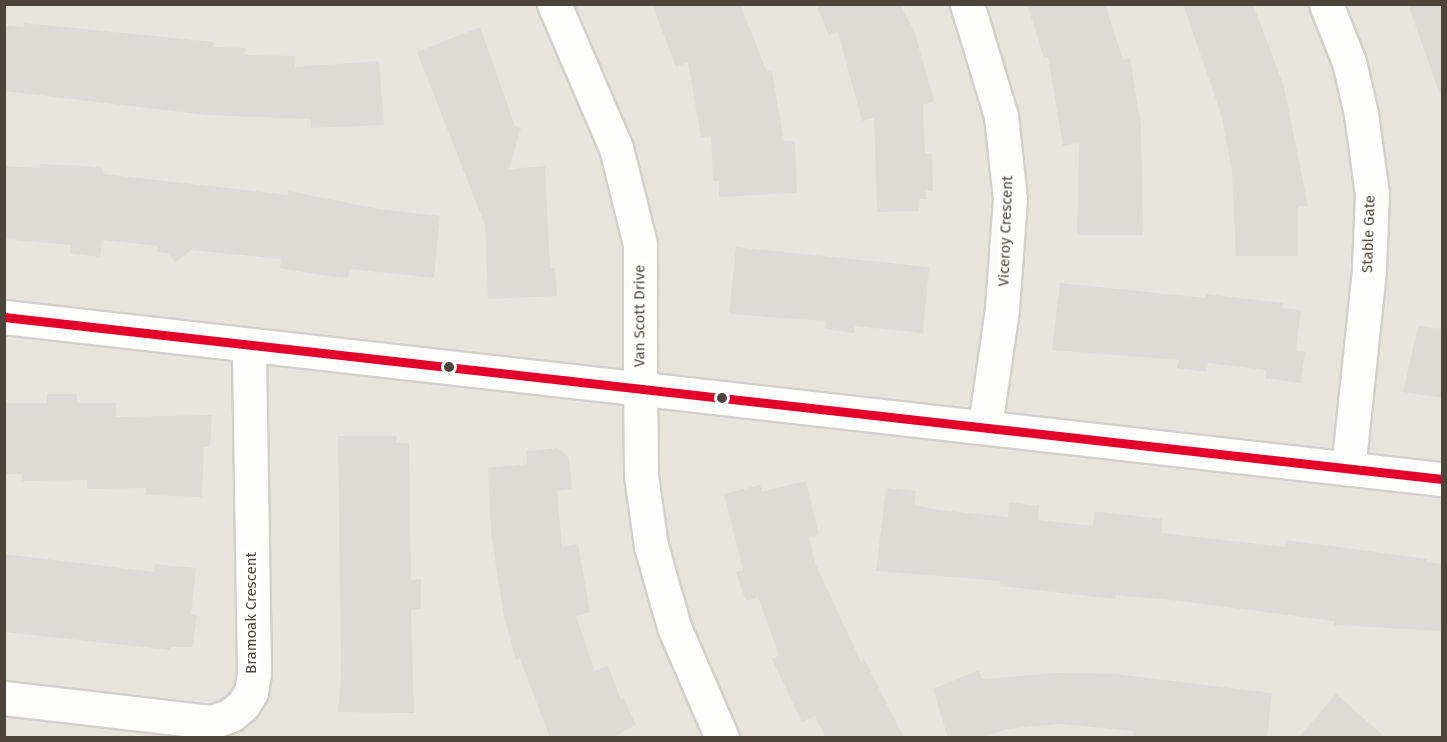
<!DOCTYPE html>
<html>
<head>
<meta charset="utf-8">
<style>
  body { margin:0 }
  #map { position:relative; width:1447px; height:742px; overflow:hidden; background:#f4f2ee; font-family:"Fira Sans",sans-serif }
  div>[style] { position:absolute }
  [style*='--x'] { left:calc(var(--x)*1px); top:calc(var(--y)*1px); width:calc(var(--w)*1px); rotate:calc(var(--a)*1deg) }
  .residential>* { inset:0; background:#e7e4dc; transform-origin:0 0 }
  .building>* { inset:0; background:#dedbd6 }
  .roads { filter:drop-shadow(2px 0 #d2d0cb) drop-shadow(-2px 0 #d2d0cb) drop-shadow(0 2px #d2d0cb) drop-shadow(0 -2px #d2d0cb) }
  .minor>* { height:33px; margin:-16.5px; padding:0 16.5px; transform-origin:16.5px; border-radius:16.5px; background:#fdfdfc }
  .tertiary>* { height:33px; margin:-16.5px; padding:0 16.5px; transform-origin:16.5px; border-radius:16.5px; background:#fdfdfc }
  .bus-1>* { height:9px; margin:-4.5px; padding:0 4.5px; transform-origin:4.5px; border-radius:4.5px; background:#e4002b }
  .dots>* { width:16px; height:16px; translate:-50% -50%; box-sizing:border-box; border:3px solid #fff; border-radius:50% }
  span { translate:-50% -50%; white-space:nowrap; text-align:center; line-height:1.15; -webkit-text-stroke:6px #fff; paint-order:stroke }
  .street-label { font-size:15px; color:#4b4439 }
  .frame { position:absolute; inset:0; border:6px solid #4b4439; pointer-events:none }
</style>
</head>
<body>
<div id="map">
  <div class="residential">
    <i style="left:5px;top:5px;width:1437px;height:732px"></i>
  </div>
  <div class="building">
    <i style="clip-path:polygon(652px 4px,740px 4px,767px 72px,772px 71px,784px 141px,795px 141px,797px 193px,719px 197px,719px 181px,713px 181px,711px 136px,701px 137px,688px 62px,676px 67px)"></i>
    <i style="clip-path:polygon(816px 4px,904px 4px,901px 7px,914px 30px,934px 101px,923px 105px,925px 154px,932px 154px,933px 191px,926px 191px,926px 199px,919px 199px,919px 211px,877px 212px,874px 118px,862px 121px,838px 32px,829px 36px)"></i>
    <i style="clip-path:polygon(1027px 4px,1105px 4px,1123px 60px,1130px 58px,1141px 125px,1143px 235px,1077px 235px,1079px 143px,1063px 146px,1048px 57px,1044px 58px)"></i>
    <i style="clip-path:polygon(1183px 4px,1253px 4px,1284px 87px,1308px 206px,1298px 206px,1298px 256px,1236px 256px,1232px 171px,1221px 114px)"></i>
    <i style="clip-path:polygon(1408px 4px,1443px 4px,1443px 91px,1439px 92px)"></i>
    <i style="clip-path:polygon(24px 23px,214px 42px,213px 47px,246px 48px,245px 55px,295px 56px,295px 67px,379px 61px,384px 125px,311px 128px,310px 119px,206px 115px,4px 91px,4px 25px,24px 27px)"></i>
    <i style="clip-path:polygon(480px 27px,515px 126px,521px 128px,509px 169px,545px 166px,550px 268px,555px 268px,557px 296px,488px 299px,485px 225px,417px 52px)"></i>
    <i style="clip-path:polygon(40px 164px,86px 166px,102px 168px,104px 174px,288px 195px,288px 191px,379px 209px,440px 216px,434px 278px,350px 269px,348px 278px,320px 275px,280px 268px,281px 259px,191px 250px,175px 263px,168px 253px,157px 252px,158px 246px,102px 240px,100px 257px,70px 253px,71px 245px,4px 239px,4px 166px,40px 168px)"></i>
    <i style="clip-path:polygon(736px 247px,929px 267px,923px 333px,855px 326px,854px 333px,825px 329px,826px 321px,729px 314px)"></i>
    <i style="clip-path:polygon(1060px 283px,1206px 298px,1206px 294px,1283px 303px,1282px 308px,1301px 310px,1296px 351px,1305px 352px,1301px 383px,1265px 378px,1266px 370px,1208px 363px,1207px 372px,1177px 368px,1179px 360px,1052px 350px)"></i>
    <i style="clip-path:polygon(1418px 326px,1443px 329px,1443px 398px,1403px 392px)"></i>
    <i style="clip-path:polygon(47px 394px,77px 394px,77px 403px,116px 403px,116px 417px,212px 415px,210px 447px,204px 447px,202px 497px,146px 495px,146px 488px,87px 489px,87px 480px,22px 481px,22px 474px,4px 474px,4px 403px,47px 403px)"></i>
    <i style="clip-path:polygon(338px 436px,397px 436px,396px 443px,409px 443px,411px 580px,421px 579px,421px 609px,411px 610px,414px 713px,338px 712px,341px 673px)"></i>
    <i style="clip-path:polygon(558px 448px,569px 458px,572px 489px,557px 491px,562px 547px,578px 544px,590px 612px,576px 616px,595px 671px,608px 666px,621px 700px,624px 699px,636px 725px,611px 738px,550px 738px,520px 659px,516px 660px,503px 612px,491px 531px,488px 468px,527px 464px,526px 451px)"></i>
    <i style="clip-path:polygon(806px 481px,819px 535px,809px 537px,815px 563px,862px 664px,863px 657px,904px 738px,826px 738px,815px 716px,802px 722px,772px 659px,779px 655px,758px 597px,746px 601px,736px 572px,743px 570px,724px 494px,760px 485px,762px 492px)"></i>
    <i style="clip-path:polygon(886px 488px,916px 491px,914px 505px,940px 510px,1008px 517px,1009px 502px,1039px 506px,1038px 520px,1093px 526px,1094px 512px,1102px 512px,1162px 519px,1161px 533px,1285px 547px,1286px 540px,1427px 559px,1426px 562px,1443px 564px,1443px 631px,1334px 625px,1334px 621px,1180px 601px,1116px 595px,1115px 599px,1000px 586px,1000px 581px,876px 571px)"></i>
    <i style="clip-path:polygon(4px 554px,154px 572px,155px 564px,196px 568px,191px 614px,197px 615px,193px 647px,171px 647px,170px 650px,4px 632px)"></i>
    <i style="clip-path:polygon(979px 670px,982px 679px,1059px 673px,1115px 674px,1272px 693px,1267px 738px,1133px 738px,1134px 731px,1060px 724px,1006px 729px,980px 738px,948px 738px,933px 689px)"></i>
    <i style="clip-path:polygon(1336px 694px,1386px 738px,1298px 738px)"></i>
  </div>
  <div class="roads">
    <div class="minor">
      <i style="--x:554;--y:4;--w:157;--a:66.7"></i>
      <i style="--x:616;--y:148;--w:99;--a:76"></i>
      <i style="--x:640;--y:244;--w:145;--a:90"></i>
      <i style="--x:967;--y:4;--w:117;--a:73.1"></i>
      <i style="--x:1001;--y:116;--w:83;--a:83.8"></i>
      <i style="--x:1010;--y:199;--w:110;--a:94.2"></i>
      <i style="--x:1002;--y:309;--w:118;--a:98.3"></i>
      <i style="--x:1326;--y:4;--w:62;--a:68.4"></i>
      <i style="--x:1349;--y:62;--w:53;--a:77"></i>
      <i style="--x:1361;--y:114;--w:81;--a:82.2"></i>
      <i style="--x:1372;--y:194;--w:76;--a:92.3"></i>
      <i style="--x:1369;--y:270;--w:200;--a:96"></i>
      <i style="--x:4;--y:698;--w:209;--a:6.6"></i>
      <i style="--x:212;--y:722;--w:20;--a:-20"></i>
      <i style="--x:231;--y:715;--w:16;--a:-40"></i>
      <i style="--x:243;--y:705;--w:15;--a:-58"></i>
      <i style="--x:251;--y:692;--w:20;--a:-81"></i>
      <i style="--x:254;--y:672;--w:326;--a:-90.9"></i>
    </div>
    <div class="tertiary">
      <i style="--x:4;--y:317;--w:1447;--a:6.43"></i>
      <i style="--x:640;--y:389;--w:87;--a:89.3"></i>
      <i style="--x:641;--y:476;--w:71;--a:81.9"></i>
      <i style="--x:651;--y:546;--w:84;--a:74.1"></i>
      <i style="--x:674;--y:627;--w:121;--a:66.6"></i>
    </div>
  </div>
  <div class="bus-1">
    <i style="--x:4;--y:317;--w:1447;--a:6.43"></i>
  </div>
  <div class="dots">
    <i style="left:449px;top:367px;background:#4b4439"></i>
    <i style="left:722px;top:398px;background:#4b4439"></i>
  </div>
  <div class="street-label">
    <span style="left:1006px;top:231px;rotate:-88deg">Viceroy Crescent</span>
    <span style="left:1369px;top:234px;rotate:-88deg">Stable Gate</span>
    <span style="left:640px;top:316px;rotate:-90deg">Van Scott Drive</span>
    <span style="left:252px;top:613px;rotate:-90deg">Bramoak Crescent</span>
  </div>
  <div class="frame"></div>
</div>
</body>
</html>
